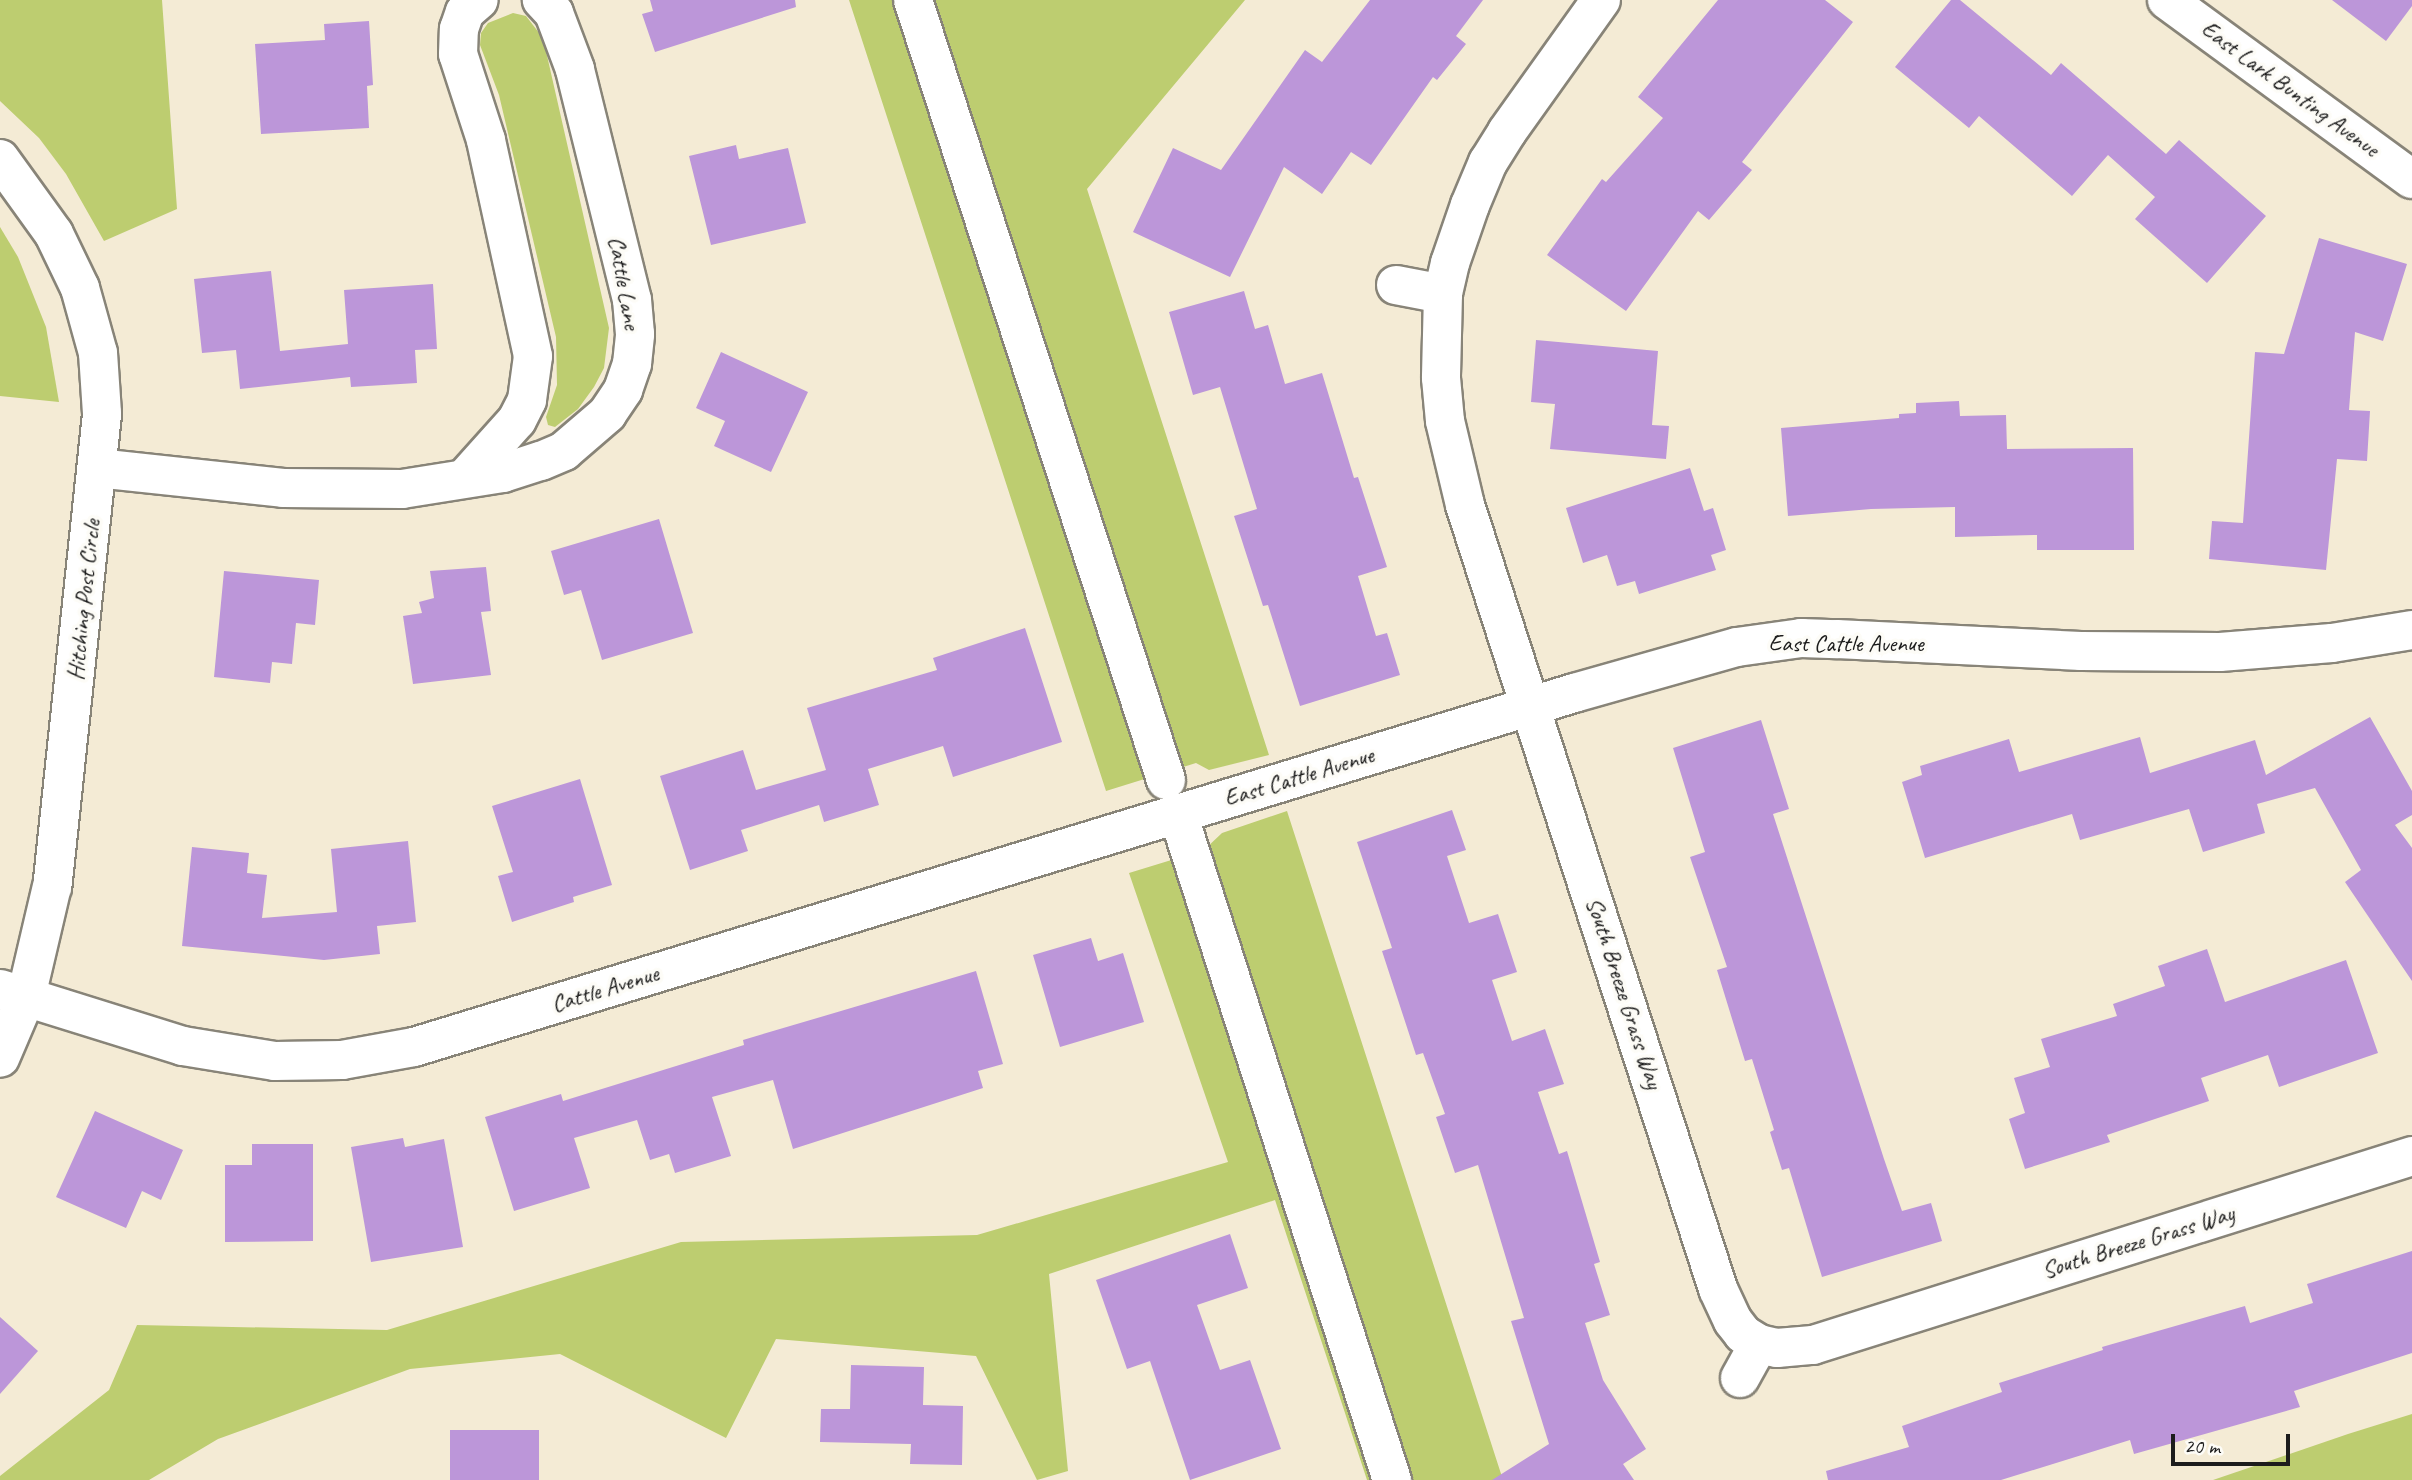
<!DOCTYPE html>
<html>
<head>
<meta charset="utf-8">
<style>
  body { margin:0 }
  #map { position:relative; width:2412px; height:1480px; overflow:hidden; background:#f4ebd5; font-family:Caveat,sans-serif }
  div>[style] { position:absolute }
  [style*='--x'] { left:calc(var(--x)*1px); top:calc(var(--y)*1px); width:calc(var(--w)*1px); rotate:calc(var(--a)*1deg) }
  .green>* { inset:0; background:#bdcd70 }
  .building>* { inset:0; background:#bc96d9; transform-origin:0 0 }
  .roads { filter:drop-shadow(2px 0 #888478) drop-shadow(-2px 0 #888478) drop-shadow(0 2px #888478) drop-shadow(0 -2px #888478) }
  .minor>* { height:38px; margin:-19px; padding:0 19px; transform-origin:19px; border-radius:19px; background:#fff }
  span { translate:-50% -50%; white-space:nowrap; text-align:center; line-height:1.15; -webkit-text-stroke:7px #fdfcf7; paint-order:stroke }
  .street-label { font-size:24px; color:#1c1c1c }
  .scale { position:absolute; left:2171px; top:1434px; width:119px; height:32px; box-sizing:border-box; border:4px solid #1c1c1c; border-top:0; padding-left:9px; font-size:21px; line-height:24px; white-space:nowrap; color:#1c1c1c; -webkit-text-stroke:5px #fdfcf7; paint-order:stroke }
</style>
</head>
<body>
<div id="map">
  <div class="green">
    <i style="clip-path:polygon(0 0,162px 0,177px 209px,104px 241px,66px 174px,39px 138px,0 101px)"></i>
    <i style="clip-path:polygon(849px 0,1245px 0,1087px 189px,1269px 755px,1209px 770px,1196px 763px,1106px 791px)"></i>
    <i style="clip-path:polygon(513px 13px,526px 16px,543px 38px,609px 328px,604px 368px,594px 387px,578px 409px,555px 427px,548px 425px,546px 417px,557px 385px,556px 337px,499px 95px,480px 45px,481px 33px,488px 23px)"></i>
    <i style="clip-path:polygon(0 227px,18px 257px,46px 327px,59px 402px,0 396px)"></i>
    <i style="clip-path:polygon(1287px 811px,1503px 1480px,1367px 1480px,1275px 1200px,1049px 1274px,1068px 1471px,1037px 1480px,976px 1356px,776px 1339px,726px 1438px,560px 1354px,410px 1369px,218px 1439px,149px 1480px,0 1480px,0 1476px,109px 1390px,137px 1325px,387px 1330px,681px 1242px,977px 1235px,1228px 1162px,1129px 873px,1204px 850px,1222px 833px)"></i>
    <i style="clip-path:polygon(2412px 1414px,2412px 1480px,2213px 1480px,2348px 1434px)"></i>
  </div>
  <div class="building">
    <i style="clip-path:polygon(650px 0,795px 0,796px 7px,655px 52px,642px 14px,653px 11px)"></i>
    <i style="clip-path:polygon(1370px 0,1483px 0,1456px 36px,1466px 44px,1437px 80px,1433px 77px,1371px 165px,1351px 152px,1322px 194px,1284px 167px,1230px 277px,1133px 232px,1173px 148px,1221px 170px,1305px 50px,1322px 62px)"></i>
    <i style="clip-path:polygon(1718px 0,1825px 0,1853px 22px,1742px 162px,1752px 170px,1709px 220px,1698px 211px,1626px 311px,1547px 255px,1602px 179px,1606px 182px,1663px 118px,1638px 97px)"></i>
    <i style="clip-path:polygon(1951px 0,1960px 0,2051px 75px,2061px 63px,2166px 154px,2179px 140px,2266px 216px,2207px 283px,2135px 219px,2155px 197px,2108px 155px,2072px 196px,1979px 116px,1969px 128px,1895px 67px)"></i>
    <i style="clip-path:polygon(2332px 0,2412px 0,2412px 6px,2386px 41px)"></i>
    <i style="clip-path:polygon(369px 21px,373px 85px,367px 86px,369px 128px,261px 134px,255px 44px,325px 40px,324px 24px)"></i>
    <i style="clip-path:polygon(736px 145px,739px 159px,788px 148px,806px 223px,711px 245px,689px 156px)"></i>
    <i style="clip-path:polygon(2319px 238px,2407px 264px,2383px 341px,2355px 332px,2349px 410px,2370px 411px,2367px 461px,2337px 459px,2326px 570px,2209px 559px,2212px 521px,2243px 523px,2255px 352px,2284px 354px)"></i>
    <i style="clip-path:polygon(271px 271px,280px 351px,348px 344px,344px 290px,433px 284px,437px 349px,415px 350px,417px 383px,351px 387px,350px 377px,240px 389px,236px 350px,202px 353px,194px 279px)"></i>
    <i style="clip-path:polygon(1244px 291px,1255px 329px,1268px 325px,1285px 384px,1322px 373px,1354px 478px,1358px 477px,1387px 567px,1358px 576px,1376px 636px,1387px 633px,1400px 675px,1300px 706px,1268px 605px,1263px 606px,1234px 516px,1257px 509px,1220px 387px,1193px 395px,1169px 312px)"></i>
    <i style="clip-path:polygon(1536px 340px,1658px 351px,1652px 425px,1669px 426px,1666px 459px,1550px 449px,1555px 404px,1531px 402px)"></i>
    <i style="clip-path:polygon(721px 352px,808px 392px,771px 472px,714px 446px,725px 421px,696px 408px)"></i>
    <i style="clip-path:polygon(1959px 401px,1960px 416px,2006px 415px,2007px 449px,2133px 448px,2134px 550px,2037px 550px,2037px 535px,1955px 537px,1955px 507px,1871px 509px,1788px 516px,1781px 428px,1899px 418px,1899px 414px,1916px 413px,1916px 403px)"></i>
    <i style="clip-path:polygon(1690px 468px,1704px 511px,1713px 508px,1726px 550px,1711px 555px,1716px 570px,1639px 594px,1635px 581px,1617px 586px,1607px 555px,1583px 563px,1566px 508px)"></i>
    <i style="clip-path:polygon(659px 519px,693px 633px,602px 660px,581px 590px,564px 595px,551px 551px)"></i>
    <i style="clip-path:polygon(486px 567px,491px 611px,481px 612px,491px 675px,413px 684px,403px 616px,422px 613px,419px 602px,434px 598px,430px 571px)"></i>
    <i style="clip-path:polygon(224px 571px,319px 580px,315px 625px,296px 623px,292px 664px,272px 662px,270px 683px,214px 677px)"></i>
    <i style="clip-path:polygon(1025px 628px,1062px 742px,953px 777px,943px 746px,868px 769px,879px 805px,824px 822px,819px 805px,741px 830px,748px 851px,690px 870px,660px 776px,743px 750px,756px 790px,826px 770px,807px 708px,937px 670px,933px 658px)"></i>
    <i style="clip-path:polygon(2370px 717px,2412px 791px,2412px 815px,2395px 825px,2412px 848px,2412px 981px,2345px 882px,2361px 870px,2315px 788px,2257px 804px,2265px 833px,2203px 852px,2189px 809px,2080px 840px,2072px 814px,1925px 858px,1902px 782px,1922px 775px,1920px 766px,2009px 739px,2019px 772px,2140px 737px,2150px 773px,2255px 740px,2266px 775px)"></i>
    <i style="clip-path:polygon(1761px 720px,1789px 809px,1773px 814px,1884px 1159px,1902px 1211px,1931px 1203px,1942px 1241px,1822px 1277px,1789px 1168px,1782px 1170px,1770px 1132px,1774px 1130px,1752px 1059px,1745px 1061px,1717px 970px,1727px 967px,1690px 857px,1705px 852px,1673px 748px)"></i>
    <i style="clip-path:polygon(580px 779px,612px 885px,573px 897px,574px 902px,512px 922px,498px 876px,513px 872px,492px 806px)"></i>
    <i style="clip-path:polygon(1452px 810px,1466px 850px,1447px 856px,1469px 923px,1498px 914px,1517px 972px,1492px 980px,1512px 1041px,1545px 1029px,1564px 1084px,1538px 1092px,1559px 1154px,1567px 1151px,1600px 1262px,1594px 1264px,1610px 1315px,1585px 1323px,1603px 1380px,1646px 1449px,1623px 1464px,1634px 1480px,1492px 1480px,1549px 1444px,1511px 1321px,1524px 1318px,1478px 1165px,1455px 1173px,1436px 1117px,1445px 1114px,1423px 1053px,1416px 1055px,1382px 951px,1392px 948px,1357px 842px)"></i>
    <i style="clip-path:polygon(408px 841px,416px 922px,377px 926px,380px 954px,324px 960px,182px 946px,192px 847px,249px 853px,247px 873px,267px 875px,262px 918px,337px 912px,331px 849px)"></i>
    <i style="clip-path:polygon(1091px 938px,1098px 961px,1123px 953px,1144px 1022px,1060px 1047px,1033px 955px)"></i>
    <i style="clip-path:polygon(2207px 949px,2225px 1002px,2346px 960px,2378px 1053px,2279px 1087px,2268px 1055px,2201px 1078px,2209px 1101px,2107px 1135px,2110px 1142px,2025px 1169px,2009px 1119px,2025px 1113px,2014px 1078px,2050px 1067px,2041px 1039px,2117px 1016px,2113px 1004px,2165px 986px,2158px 966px)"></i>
    <i style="clip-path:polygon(976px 971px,1003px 1064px,978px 1071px,983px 1088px,793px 1149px,773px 1080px,712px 1097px,731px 1156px,675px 1173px,669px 1154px,650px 1160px,637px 1120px,574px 1138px,590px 1188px,514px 1211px,485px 1117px,561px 1094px,563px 1101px,744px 1045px,743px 1040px)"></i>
    <i style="clip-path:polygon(95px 1111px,183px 1150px,161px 1200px,142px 1191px,126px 1228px,56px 1197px)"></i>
    <i style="clip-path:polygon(403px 1138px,405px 1147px,444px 1139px,463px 1247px,371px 1262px,351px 1147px)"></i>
    <i style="clip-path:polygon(252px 1144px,313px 1144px,313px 1241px,225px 1242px,225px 1165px,252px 1165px)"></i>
    <i style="clip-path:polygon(1230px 1234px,1248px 1288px,1197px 1305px,1220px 1370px,1250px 1360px,1281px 1449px,1190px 1480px,1150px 1361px,1127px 1369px,1096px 1280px)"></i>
    <i style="clip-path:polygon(2412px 1251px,2412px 1353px,2294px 1391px,2300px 1407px,2134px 1454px,2130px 1440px,2001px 1480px,1828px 1480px,1826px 1471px,1909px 1447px,1902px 1426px,2002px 1392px,1999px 1383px,2103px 1350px,2102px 1347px,2245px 1306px,2250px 1323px,2313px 1303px,2307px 1284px)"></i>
    <i style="clip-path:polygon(0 1317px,38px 1351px,0 1394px)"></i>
    <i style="clip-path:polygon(851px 1365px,924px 1367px,923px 1405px,963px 1406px,962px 1465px,910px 1464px,911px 1444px,820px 1442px,821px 1409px,850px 1409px)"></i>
    <i style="left:450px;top:1430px;width:89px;height:50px"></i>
  </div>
  <div class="roads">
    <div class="minor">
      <i style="--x:913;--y:0;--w:820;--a:72.03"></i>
      <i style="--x:1601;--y:0;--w:162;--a:125.5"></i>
      <i style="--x:1507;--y:132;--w:36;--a:122"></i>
      <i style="--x:1488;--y:162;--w:47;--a:112.7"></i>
      <i style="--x:1470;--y:205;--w:61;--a:109"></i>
      <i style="--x:1450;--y:263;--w:32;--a:103"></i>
      <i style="--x:1443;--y:294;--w:84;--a:91.4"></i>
      <i style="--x:1441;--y:378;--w:43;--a:84.7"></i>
      <i style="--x:1445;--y:421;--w:86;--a:76.6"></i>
      <i style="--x:1465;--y:505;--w:824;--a:72.11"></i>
      <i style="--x:1718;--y:1289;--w:35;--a:65"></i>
      <i style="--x:1733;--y:1321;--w:16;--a:52"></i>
      <i style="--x:1743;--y:1334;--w:19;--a:32"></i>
      <i style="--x:1759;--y:1344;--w:18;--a:13"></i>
      <i style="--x:1777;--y:1348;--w:36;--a:-5"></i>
      <i style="--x:1813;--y:1345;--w:628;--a:-17.51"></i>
      <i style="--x:2167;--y:0;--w:303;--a:36.2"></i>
      <i style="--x:0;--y:159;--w:92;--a:54.2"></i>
      <i style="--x:54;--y:234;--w:60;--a:64.3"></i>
      <i style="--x:80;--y:288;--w:67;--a:74.5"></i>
      <i style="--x:98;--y:353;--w:61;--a:86.2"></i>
      <i style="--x:102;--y:414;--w:475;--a:96"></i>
      <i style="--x:52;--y:886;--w:114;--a:103.2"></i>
      <i style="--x:26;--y:997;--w:66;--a:113.1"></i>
      <i style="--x:1396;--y:285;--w:48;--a:10.8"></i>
      <i style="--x:97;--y:468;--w:187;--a:6.1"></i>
      <i style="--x:283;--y:488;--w:119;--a:0.5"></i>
      <i style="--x:402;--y:489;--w:102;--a:-9"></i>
      <i style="--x:503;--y:473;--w:40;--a:-18"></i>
      <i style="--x:541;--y:461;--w:25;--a:-23"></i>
      <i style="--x:564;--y:451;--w:57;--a:-40.7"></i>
      <i style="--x:607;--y:414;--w:29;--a:-56"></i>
      <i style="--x:623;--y:390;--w:28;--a:-71"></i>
      <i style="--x:632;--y:364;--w:30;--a:-84"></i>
      <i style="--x:635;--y:334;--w:34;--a:-95"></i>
      <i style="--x:632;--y:300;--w:238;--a:-103.9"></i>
      <i style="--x:575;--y:69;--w:60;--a:-110.6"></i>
      <i style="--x:554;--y:13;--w:18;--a:-133"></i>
      <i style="--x:466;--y:477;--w:76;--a:-48.2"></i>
      <i style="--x:517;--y:420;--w:22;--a:-63"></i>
      <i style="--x:527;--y:400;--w:44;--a:-82.2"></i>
      <i style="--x:533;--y:356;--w:221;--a:-102.3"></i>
      <i style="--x:486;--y:140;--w:90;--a:-108"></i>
      <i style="--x:458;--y:54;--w:25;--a:-88"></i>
      <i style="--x:459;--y:29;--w:18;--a:-71"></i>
      <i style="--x:465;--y:12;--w:18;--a:-41"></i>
      <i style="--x:1178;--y:814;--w:700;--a:72.19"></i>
      <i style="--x:0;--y:989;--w:192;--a:17.3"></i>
      <i style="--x:183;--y:1046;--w:93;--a:9.3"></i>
      <i style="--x:275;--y:1061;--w:67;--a:-0.9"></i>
      <i style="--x:342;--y:1060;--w:73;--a:-10.2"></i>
      <i style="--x:414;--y:1047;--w:1213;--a:-16.97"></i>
      <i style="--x:1574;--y:693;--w:169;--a:-15.8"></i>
      <i style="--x:1737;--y:647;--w:65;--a:-8"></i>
      <i style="--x:1801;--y:638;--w:36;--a:2"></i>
      <i style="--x:1837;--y:639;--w:244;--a:2.8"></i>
      <i style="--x:2081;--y:651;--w:139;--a:0.4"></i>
      <i style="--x:2220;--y:652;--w:112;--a:-4.6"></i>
      <i style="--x:2332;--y:643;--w:81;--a:-9.2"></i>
      <i style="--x:1740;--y:1378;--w:39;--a:-61"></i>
    </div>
  </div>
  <div class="street-label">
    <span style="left:2290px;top:89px;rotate:36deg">East Lark Bunting Avenue</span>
    <span style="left:624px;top:283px;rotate:80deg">Cattle Lane</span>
    <span style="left:84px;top:600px;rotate:-84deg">Hitching Post Circle</span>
    <span style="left:1846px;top:644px">East Cattle Avenue</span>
    <span style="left:1299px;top:777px;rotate:-17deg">East Cattle Avenue</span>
    <span style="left:605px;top:989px;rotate:-17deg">Cattle Avenue</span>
    <span style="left:1624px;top:993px;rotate:72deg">South Breeze Grass Way</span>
    <span style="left:2138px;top:1242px;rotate:-17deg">South Breeze Grass Way</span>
  </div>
  <div class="scale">20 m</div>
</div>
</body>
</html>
